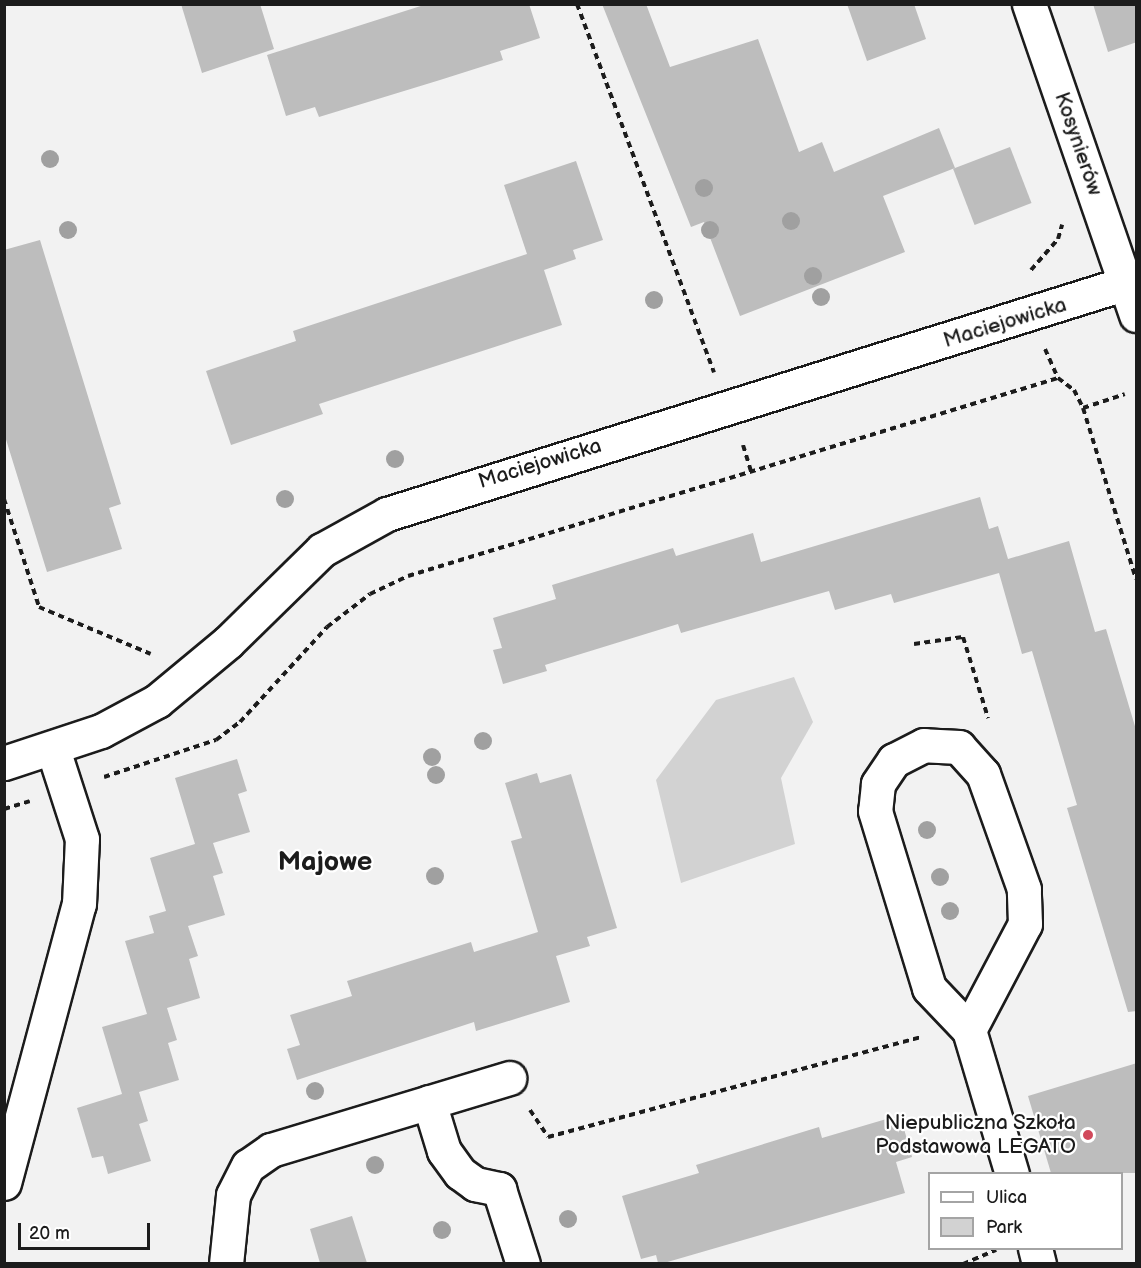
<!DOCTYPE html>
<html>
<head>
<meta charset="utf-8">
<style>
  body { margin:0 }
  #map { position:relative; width:1141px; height:1268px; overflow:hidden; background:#f2f2f2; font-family:"Balsamiq Sans",sans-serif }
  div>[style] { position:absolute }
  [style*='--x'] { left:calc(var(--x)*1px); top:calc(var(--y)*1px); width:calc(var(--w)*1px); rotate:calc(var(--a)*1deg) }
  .green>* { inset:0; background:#d2d2d2 }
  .building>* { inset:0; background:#bdbdbd; transform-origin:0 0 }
  .path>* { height:4px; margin-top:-2px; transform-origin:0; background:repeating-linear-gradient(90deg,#1c1c1c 0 6px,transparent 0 10.5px) }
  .roads { filter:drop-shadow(2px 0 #1c1c1c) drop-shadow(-2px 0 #1c1c1c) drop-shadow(0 2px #1c1c1c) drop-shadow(0 -2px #1c1c1c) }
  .street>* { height:33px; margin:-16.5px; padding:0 16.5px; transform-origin:16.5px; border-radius:16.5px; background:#fff }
  .trees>* { width:18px; height:18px; margin:-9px; border-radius:50%; background:#a0a0a0 }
  .dots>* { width:16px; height:16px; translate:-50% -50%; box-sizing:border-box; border:3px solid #fff; border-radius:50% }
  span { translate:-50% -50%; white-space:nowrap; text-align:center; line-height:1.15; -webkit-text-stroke:4.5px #fff; paint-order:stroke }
  .street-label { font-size:21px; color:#1c1c1c }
  .poi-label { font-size:21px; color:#1c1c1c }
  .right { translate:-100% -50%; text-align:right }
  .district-label { font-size:27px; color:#1c1c1c; font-weight:700 }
  .frame { position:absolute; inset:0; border:6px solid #1c1c1c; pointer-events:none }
  .legend { position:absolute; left:928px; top:1172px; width:195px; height:78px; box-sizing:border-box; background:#fff; border:2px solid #a4a4a4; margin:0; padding:8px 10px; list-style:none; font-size:18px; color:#1c1c1c }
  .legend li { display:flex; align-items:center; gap:12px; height:30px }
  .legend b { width:30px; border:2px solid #a4a4a4 }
  .scale { position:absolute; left:18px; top:1223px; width:132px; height:27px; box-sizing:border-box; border:3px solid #1c1c1c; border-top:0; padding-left:8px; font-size:18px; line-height:21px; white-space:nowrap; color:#1c1c1c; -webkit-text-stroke:4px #fff; paint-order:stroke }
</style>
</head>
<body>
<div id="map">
  <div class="green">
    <i style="clip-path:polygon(794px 677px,813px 722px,781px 778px,795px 844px,681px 883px,656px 780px,716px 700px)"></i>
  </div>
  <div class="building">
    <i style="clip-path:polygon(181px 4px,260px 4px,274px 49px,202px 73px)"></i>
    <i style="clip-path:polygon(427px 4px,529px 4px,540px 38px,500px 51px,503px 60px,440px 80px,319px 117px,315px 107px,286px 116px,267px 55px)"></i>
    <i style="clip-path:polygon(602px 4px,646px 4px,670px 67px,758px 39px,799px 152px,822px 142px,834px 172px,939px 128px,955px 168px,883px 196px,905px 252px,740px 316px,704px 222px,691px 227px)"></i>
    <i style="clip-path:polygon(847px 4px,914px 4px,926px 39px,867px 61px)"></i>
    <i style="clip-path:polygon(1093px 4px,1137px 4px,1137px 42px,1108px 52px)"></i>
    <i style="left:1010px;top:147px;width:60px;height:61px;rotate:69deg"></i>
    <i style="clip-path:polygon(576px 161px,603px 240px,573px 250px,576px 259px,544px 270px,562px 325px,319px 404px,323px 414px,231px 445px,206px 371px,296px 341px,293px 331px,527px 254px,504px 185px)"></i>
    <i style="clip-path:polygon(40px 240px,121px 504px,109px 508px,122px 549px,47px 572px,4px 433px,4px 250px)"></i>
    <i style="clip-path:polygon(980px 497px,989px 529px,998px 526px,1008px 559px,1069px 541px,1095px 632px,1106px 629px,1137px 733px,1137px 1011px,1128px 1012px,1067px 808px,1077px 805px,1032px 651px,1022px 654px,999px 573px,894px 603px,891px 594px,835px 610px,829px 591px,681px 633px,678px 624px,545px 665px,547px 671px,503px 684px,493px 650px,502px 648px,493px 618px,556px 599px,552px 585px,673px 548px,676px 556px,753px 533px,761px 562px)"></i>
    <i style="clip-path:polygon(237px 759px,247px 791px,238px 794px,250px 832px,213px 843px,223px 873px,213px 876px,225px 915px,188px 926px,198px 956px,189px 959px,200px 998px,167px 1008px,177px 1040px,168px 1043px,179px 1080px,139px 1092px,148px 1121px,139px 1124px,151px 1161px,108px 1174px,103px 1156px,92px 1158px,77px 1108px,122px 1094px,102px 1027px,147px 1014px,125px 941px,154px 933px,149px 916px,166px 911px,150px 858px,195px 844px,175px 778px)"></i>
    <i style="clip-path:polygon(537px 773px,540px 783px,571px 774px,617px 928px,587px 937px,590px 946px,556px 956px,570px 1002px,476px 1031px,474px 1022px,297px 1080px,287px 1049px,300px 1045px,290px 1015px,352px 996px,347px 981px,471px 942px,474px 952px,538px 932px,511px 841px,522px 838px,505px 783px)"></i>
    <i style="clip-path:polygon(1137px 1063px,1137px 1173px,1051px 1173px,1028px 1096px)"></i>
    <i style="clip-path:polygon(900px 1115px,912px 1157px,896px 1162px,905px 1193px,664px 1263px,658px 1263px,656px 1255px,641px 1259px,622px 1196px,699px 1173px,696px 1165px,819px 1127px,822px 1138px)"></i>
    <i style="clip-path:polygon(352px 1216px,367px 1263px,320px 1263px,310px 1229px)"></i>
  </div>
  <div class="path">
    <i style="--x:577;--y:4;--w:393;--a:69.6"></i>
    <i style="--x:1031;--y:270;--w:41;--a:-48.9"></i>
    <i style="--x:1058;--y:239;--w:15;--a:-74"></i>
    <i style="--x:1045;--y:349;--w:32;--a:66"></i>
    <i style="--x:1058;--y:378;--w:20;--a:37"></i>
    <i style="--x:1074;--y:390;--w:20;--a:63"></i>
    <i style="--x:1083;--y:408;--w:44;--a:-18.4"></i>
    <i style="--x:1083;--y:408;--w:179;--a:72.8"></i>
    <i style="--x:743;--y:445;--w:27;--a:73"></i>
    <i style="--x:4;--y:499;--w:114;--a:72"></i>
    <i style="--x:39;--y:607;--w:121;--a:22.8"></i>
    <i style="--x:914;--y:644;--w:49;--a:-8.1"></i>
    <i style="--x:963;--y:637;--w:85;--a:72.8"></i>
    <i style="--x:104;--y:777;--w:118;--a:-18.3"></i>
    <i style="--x:216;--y:740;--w:30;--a:-37"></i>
    <i style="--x:240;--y:722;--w:129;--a:-47.5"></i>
    <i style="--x:327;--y:627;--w:54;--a:-37.5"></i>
    <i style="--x:370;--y:594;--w:42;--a:-25.3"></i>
    <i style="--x:408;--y:576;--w:679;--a:-16.94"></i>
    <i style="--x:4;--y:809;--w:27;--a:-17"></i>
    <i style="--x:530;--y:1110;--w:32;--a:56"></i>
    <i style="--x:548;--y:1137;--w:385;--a:-15"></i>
    <i style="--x:963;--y:1264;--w:36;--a:-23"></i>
  </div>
  <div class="roads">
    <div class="street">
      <i style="--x:1029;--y:4;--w:329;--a:71"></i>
      <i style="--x:4;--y:763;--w:102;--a:-18.3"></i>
      <i style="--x:101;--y:731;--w:64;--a:-28.2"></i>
      <i style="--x:157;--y:701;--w:92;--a:-39.7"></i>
      <i style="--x:228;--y:642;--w:132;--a:-44.4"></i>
      <i style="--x:322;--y:550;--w:74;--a:-29"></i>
      <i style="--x:387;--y:514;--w:785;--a:-17.35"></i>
      <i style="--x:969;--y:1030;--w:120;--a:-62.2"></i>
      <i style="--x:1025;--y:924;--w:35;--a:-92"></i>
      <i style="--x:1024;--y:889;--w:122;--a:-109.6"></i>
      <i style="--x:983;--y:774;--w:36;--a:-132"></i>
      <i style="--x:959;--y:747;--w:35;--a:-177"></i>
      <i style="--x:924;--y:745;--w:34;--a:153"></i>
      <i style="--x:894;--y:760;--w:29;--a:124"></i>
      <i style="--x:878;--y:784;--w:27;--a:96"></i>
      <i style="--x:875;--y:811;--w:185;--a:73"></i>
      <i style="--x:929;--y:988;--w:58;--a:46.4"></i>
      <i style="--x:969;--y:1030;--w:150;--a:73.4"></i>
      <i style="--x:429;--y:1102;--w:51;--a:73"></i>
      <i style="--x:444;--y:1151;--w:27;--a:54"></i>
      <i style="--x:460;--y:1173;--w:19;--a:36"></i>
      <i style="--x:475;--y:1184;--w:25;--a:12"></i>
      <i style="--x:499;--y:1189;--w:79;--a:72.3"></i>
      <i style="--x:4;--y:1183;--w:289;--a:-75"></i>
      <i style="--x:79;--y:904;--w:65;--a:-87.4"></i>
      <i style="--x:82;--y:839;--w:95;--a:-107.9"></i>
      <i style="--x:1035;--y:1248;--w:16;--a:76"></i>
      <i style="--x:226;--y:1264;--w:69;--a:-84.2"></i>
      <i style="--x:233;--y:1195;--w:33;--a:-63"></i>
      <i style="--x:248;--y:1166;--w:28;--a:-35"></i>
      <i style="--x:271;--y:1150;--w:249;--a:-16.8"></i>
    </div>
  </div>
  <div class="trees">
    <i style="left:50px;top:159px"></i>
    <i style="left:704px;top:188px"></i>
    <i style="left:791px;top:221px"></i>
    <i style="left:68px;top:230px"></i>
    <i style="left:710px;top:230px"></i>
    <i style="left:813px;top:276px"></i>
    <i style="left:821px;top:297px"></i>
    <i style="left:654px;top:300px"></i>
    <i style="left:395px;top:459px"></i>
    <i style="left:285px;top:499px"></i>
    <i style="left:483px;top:741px"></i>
    <i style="left:432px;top:757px"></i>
    <i style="left:436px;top:775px"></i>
    <i style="left:927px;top:830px"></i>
    <i style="left:435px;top:876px"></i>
    <i style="left:940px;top:877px"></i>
    <i style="left:950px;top:911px"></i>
    <i style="left:315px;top:1091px"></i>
    <i style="left:375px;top:1165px"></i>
    <i style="left:568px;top:1219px"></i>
    <i style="left:442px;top:1230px"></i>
  </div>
  <div class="dots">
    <i style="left:1088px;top:1135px;background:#d1495b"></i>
  </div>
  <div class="street-label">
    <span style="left:1078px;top:144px;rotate:71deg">Kosynierów</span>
    <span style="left:1005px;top:323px;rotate:-17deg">Maciejowicka</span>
    <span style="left:540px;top:464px;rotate:-17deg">Maciejowicka</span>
  </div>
  <div class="poi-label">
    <span class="right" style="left:1076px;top:1135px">Niepubliczna Szkoła<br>Podstawowa LEGATO</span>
  </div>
  <div class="district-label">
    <span style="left:325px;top:863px">Majowe</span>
  </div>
  <div class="frame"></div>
  <ul class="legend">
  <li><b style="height:8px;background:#fff"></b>Ulica</li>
  <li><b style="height:16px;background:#d2d2d2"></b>Park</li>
  </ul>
  <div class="scale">20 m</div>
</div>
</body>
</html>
